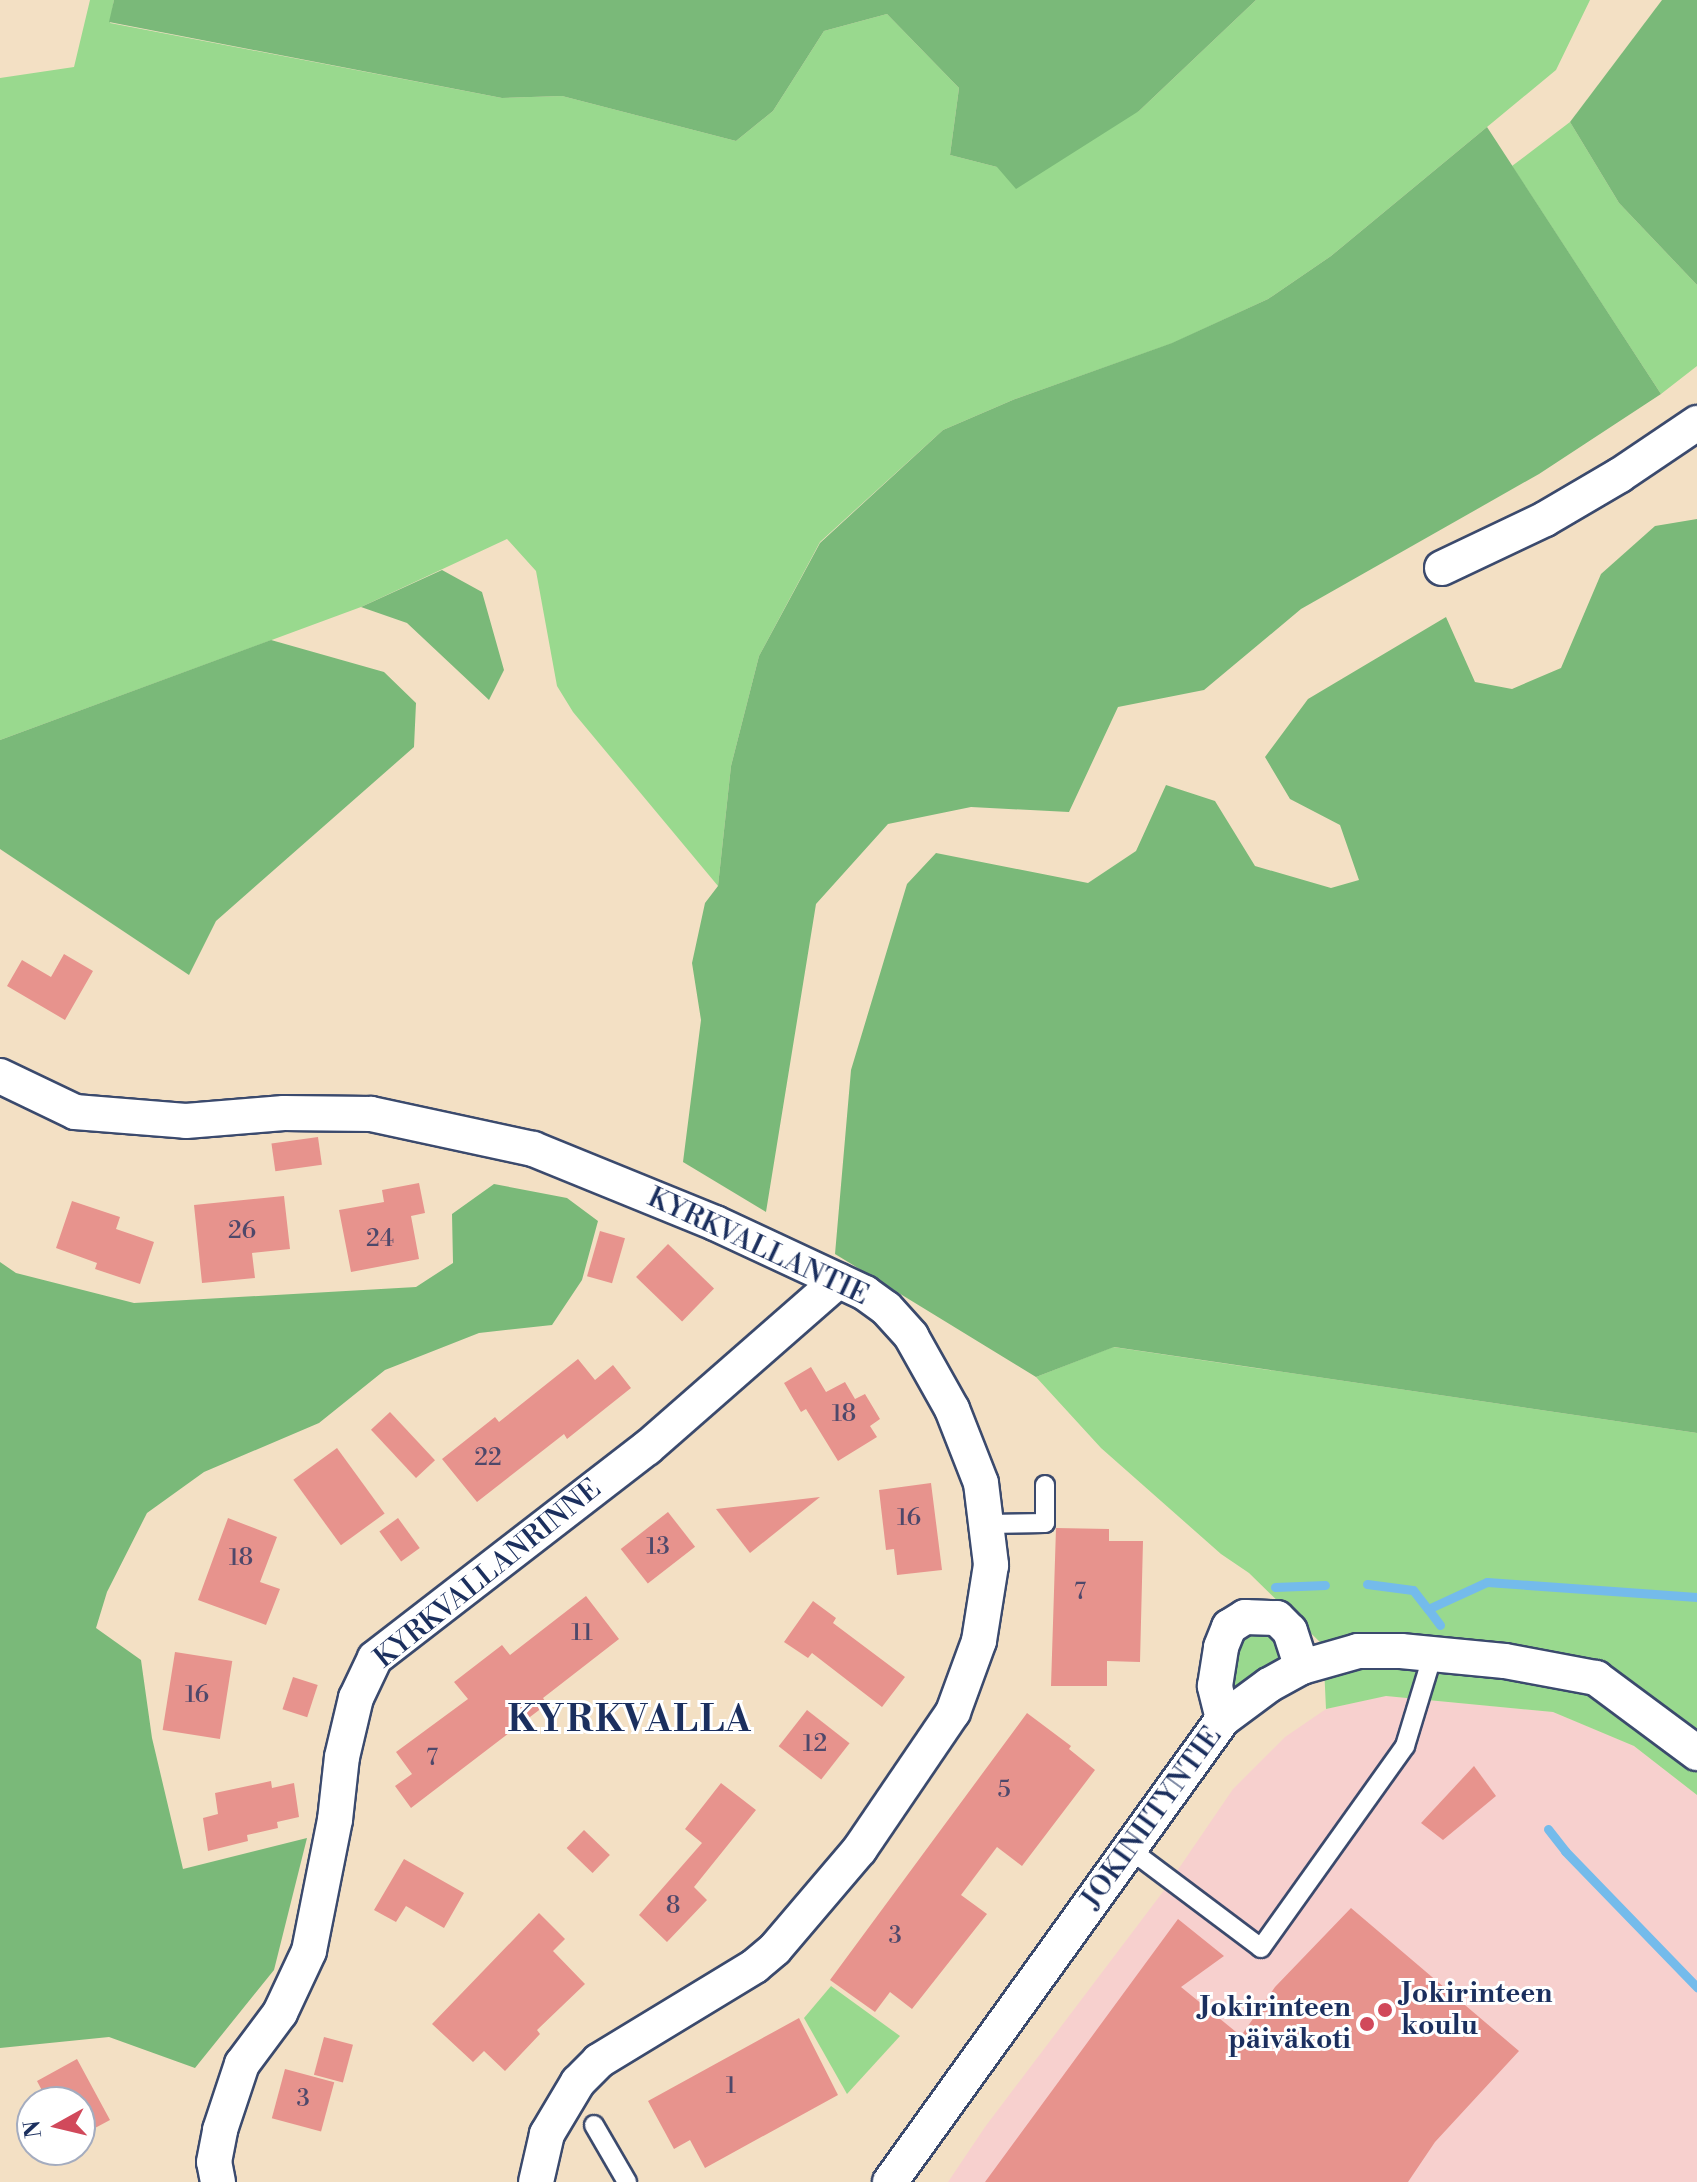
<!DOCTYPE html>
<html>
<head>
<meta charset="utf-8">
<style>
  body { margin:0 }
  #map { position:relative; width:1697px; height:2182px; overflow:hidden; background:#f3e0c4; font-family:"Libre Bodoni",serif }
  div>[style] { position:absolute }
  [style*='--x'] { left:calc(var(--x)*1px); top:calc(var(--y)*1px); width:calc(var(--w)*1px); rotate:calc(var(--a)*1deg) }
  .built>* { inset:0; background:#f7d0ce }
  .green>* { inset:0; background:#99d98e }
  .forest>* { inset:0; background:#7ab979 }
  .stream>* { height:9px; margin:-4.5px; padding:0 4.5px; transform-origin:4.5px; border-radius:4.5px; background:#74bbeb }
  .building>* { inset:0; background:#e7938d; transform-origin:0 0 }
  .roads { filter:drop-shadow(2px 0 #3b4a6d) drop-shadow(-2px 0 #3b4a6d) drop-shadow(0 2px #3b4a6d) drop-shadow(0 -2px #3b4a6d) }
  .service>* { height:18px; margin:-9px; padding:0 9px; transform-origin:9px; border-radius:9px; background:#fff }
  .minor>* { height:34px; margin:-17px; padding:0 17px; transform-origin:17px; border-radius:17px; background:#fff }
  .dots>* { width:22px; height:22px; translate:-50% -50%; box-sizing:border-box; border:4px solid #fff; border-radius:50% }
  span { translate:-50% -50%; white-space:nowrap; text-align:center; line-height:1.15; -webkit-text-stroke:6px #fff; paint-order:stroke }
  .number-label { font-size:24px; color:#4e486a }
  .number-label span { -webkit-text-stroke-width:0 }
  .street-label { font-size:28px; color:#1b2f5e }
  .poi-label { font-size:28px; color:#1b2f5e; font-weight:700 }
  .left { translate:0 -50%; text-align:left }
  .right { translate:-100% -50%; text-align:right }
  .district-label { font-size:36px; color:#1b2f5e; font-weight:700; letter-spacing:2px }
  .north { position:absolute; left:16px; top:2086px; width:80px; height:80px; box-sizing:border-box; background:#fff; border:2px solid #a4acbf; border-radius:50%; rotate:262deg; font-size:22px; font-weight:700; line-height:32px; text-align:center; color:#1b2f5e }
  .north::after { content:''; display:block; margin:auto; width:28px; height:36px; background:#d1495b; clip-path:polygon(50% 0,100% 100%,50% 72%,0 100%) }
</style>
</head>
<body>
<div id="map">
  <div class="built">
    <i style="clip-path:polygon(1385px 1696px,1553px 1712px,1634px 1746px,1697px 1795px,1697px 2182px,948px 2182px,985px 2127px,1162px 1893px,1233px 1789px,1285px 1737px,1326px 1709px)"></i>
  </div>
  <div class="green">
    <i style="clip-path:polygon(90px 0,114px 0,110px 23px,502px 98px,562px 96px,736px 141px,773px 111px,824px 31px,887px 14px,959px 88px,950px 155px,997px 167px,1139px 111px,1256px 0,1590px 0,1556px 70px,1331px 256px,1268px 299px,1173px 343px,1015px 399px,943px 430px,820px 542px,759px 656px,731px 766px,718px 886px,573px 712px,557px 686px,536px 571px,507px 539px,361px 607px,0 740px,0 78px,74px 67px)"></i>
    <i style="clip-path:polygon(1570px 122px,1619px 203px,1697px 285px,1697px 366px,1661px 394px,1512px 166px)"></i>
    <i style="clip-path:polygon(1113px 1347px,1697px 1433px,1697px 1795px,1634px 1746px,1553px 1712px,1386px 1696px,1326px 1709px,1323px 1645px,1249px 1573px,1221px 1554px,1101px 1448px,1036px 1377px)"></i>
    <i style="clip-path:polygon(1263px 1633px,1273px 1638px,1279px 1648px,1280px 1663px,1232px 1690px,1240px 1643px,1248px 1634px)"></i>
    <i style="clip-path:polygon(831px 1986px,900px 2036px,847px 2094px,804px 2018px)"></i>
  </div>
  <div class="forest">
    <i style="clip-path:polygon(114px 0,1256px 0,1139px 111px,1016px 189px,997px 167px,950px 155px,959px 88px,887px 14px,824px 31px,773px 111px,736px 141px,562px 96px,502px 98px,109px 22px)"></i>
    <i style="clip-path:polygon(1662px 0,1697px 0,1697px 285px,1619px 203px,1570px 122px)"></i>
    <i style="clip-path:polygon(1487px 127px,1661px 394px,1539px 474px,1301px 609px,1204px 690px,1118px 707px,1069px 812px,971px 807px,888px 824px,816px 904px,766px 1212px,683px 1162px,701px 1020px,692px 963px,705px 903px,718px 886px,731px 766px,759px 656px,820px 543px,943px 430px,1015px 399px,1172px 343px,1268px 299px,1331px 256px)"></i>
    <i style="clip-path:polygon(1697px 519px,1697px 1433px,1114px 1347px,1036px 1377px,835px 1254px,851px 1070px,907px 884px,936px 853px,1088px 883px,1136px 851px,1166px 785px,1215px 801px,1255px 866px,1331px 888px,1359px 880px,1340px 825px,1290px 799px,1265px 757px,1308px 699px,1446px 617px,1475px 682px,1512px 689px,1561px 668px,1601px 574px,1655px 526px)"></i>
    <i style="clip-path:polygon(442px 570px,482px 592px,504px 670px,489px 700px,407px 623px,361px 607px)"></i>
    <i style="clip-path:polygon(271px 640px,384px 672px,416px 703px,414px 747px,216px 921px,189px 975px,0 849px,0 740px)"></i>
    <i style="clip-path:polygon(494px 1184px,567px 1198px,598px 1221px,582px 1280px,552px 1325px,479px 1333px,385px 1370px,319px 1423px,204px 1472px,147px 1513px,107px 1592px,96px 1628px,141px 1660px,152px 1738px,183px 1869px,307px 1838px,274px 1970px,195px 2068px,109px 2037px,0 2048px,0 1262px,16px 1273px,134px 1303px,416px 1287px,453px 1263px,452px 1214px)"></i>
  </div>
  <div class="stream">
    <i style="--x:1367;--y:1584;--w:46;--a:7.4"></i>
    <i style="--x:1413;--y:1590;--w:24;--a:52"></i>
    <i style="--x:1428;--y:1609;--w:65;--a:-24.6"></i>
    <i style="--x:1487;--y:1582;--w:211;--a:4.1"></i>
    <i style="--x:1275;--y:1587;--w:50;--a:-2.3"></i>
    <i style="--x:1428;--y:1609;--w:20;--a:53"></i>
    <i style="--x:1548;--y:1829;--w:28;--a:52"></i>
    <i style="--x:1565;--y:1851;--w:190;--a:45.9"></i>
  </div>
  <div class="building">
    <i style="clip-path:polygon(64px 954px,93px 971px,65px 1020px,7px 986px,22px 960px,51px 977px)"></i>
    <i style="left:318px;top:1137px;width:28px;height:47px;rotate:82deg"></i>
    <i style="clip-path:polygon(419px 1183px,425px 1213px,411px 1216px,419px 1259px,351px 1272px,339px 1210px,384px 1202px,382px 1190px)"></i>
    <i style="clip-path:polygon(284px 1196px,290px 1249px,252px 1253px,255px 1278px,202px 1283px,194px 1205px)"></i>
    <i style="clip-path:polygon(72px 1201px,120px 1217px,116px 1229px,154px 1242px,140px 1284px,95px 1269px,97px 1263px,56px 1248px)"></i>
    <i style="left:600px;top:1231px;width:26px;height:47px;rotate:16deg"></i>
    <i style="left:668px;top:1244px;width:64px;height:46px;rotate:44deg"></i>
    <i style="clip-path:polygon(578px 1359px,595px 1380px,613px 1365px,631px 1388px,567px 1439px,564px 1434px,477px 1502px,442px 1459px,495px 1417px,499px 1422px)"></i>
    <i style="clip-path:polygon(811px 1367px,826px 1392px,845px 1382px,855px 1399px,865px 1394px,880px 1419px,870px 1426px,877px 1437px,838px 1461px,806px 1409px,801px 1412px,784px 1383px)"></i>
    <i style="left:390px;top:1412px;width:66px;height:26px;rotate:47deg"></i>
    <i style="left:337px;top:1448px;width:81px;height:54px;rotate:54deg"></i>
    <i style="clip-path:polygon(931px 1483px,942px 1570px,897px 1575px,894px 1549px,886px 1550px,879px 1490px)"></i>
    <i style="clip-path:polygon(820px 1497px,750px 1553px,716px 1509px)"></i>
    <i style="left:668px;top:1512px;width:44px;height:60px;rotate:52deg"></i>
    <i style="clip-path:polygon(228px 1518px,277px 1537px,260px 1582px,280px 1589px,266px 1625px,198px 1600px)"></i>
    <i style="left:398px;top:1518px;width:37px;height:23px;rotate:54deg"></i>
    <i style="clip-path:polygon(1056px 1528px,1109px 1529px,1109px 1541px,1143px 1541px,1140px 1662px,1107px 1661px,1107px 1686px,1051px 1686px)"></i>
    <i style="clip-path:polygon(586px 1596px,619px 1639px,543px 1698px,547px 1704px,411px 1808px,395px 1786px,412px 1774px,396px 1752px,468px 1699px,454px 1682px,502px 1645px,510px 1655px)"></i>
    <i style="clip-path:polygon(813px 1601px,836px 1618px,833px 1623px,905px 1677px,882px 1707px,812px 1653px,808px 1658px,784px 1642px)"></i>
    <i style="left:175px;top:1652px;width:58px;height:79px;rotate:9deg"></i>
    <i style="left:293px;top:1677px;width:26px;height:34px;rotate:18deg"></i>
    <i style="left:807px;top:1710px;width:54px;height:46px;rotate:38deg"></i>
    <i style="clip-path:polygon(1027px 1713px,1071px 1746px,1069px 1749px,1095px 1770px,1022px 1866px,997px 1847px,961px 1895px,987px 1914px,912px 2009px,890px 1992px,875px 2012px,830px 1980px)"></i>
    <i style="clip-path:polygon(1474px 1766px,1496px 1796px,1443px 1840px,1421px 1823px)"></i>
    <i style="clip-path:polygon(271px 1781px,272px 1788px,294px 1783px,299px 1817px,277px 1822px,278px 1828px,247px 1835px,248px 1841px,208px 1851px,203px 1818px,218px 1814px,215px 1793px)"></i>
    <i style="clip-path:polygon(721px 1783px,756px 1810px,694px 1887px,707px 1900px,667px 1942px,639px 1915px,702px 1843px,685px 1829px)"></i>
    <i style="left:584px;top:1830px;width:36px;height:25px;rotate:44deg"></i>
    <i style="clip-path:polygon(404px 1859px,464px 1893px,444px 1928px,406px 1906px,396px 1922px,374px 1910px)"></i>
    <i style="clip-path:polygon(1351px 1908px,1519px 2051px,1435px 2142px,1408px 2182px,985px 2182px,1178px 1919px,1224px 1956px,1181px 1987px,1241px 2036px,1275px 1987px)"></i>
    <i style="clip-path:polygon(539px 1913px,565px 1939px,553px 1951px,585px 1984px,537px 2030px,540px 2034px,505px 2071px,484px 2051px,473px 2062px,432px 2024px)"></i>
    <i style="clip-path:polygon(799px 2018px,838px 2095px,705px 2168px,690px 2140px,674px 2149px,648px 2101px)"></i>
    <i style="left:324px;top:2037px;width:30px;height:39px;rotate:15deg"></i>
    <i style="clip-path:polygon(77px 2059px,110px 2120px,80px 2136px,80px 2102px,48px 2102px,37px 2081px)"></i>
    <i style="left:285px;top:2069px;width:51px;height:51px;rotate:15deg"></i>
  </div>
  <div class="roads">
    <div class="service">
      <i style="--x:989;--y:1524;--w:56;--a:-1"></i>
      <i style="--x:1045;--y:1523;--w:38;--a:-90"></i>
      <i style="--x:1128;--y:1848;--w:166;--a:36.9"></i>
      <i style="--x:1261;--y:1948;--w:248;--a:-54.5"></i>
      <i style="--x:1405;--y:1746;--w:96;--a:-73.1"></i>
      <i style="--x:594;--y:2125;--w:66;--a:59.9"></i>
    </div>
    <div class="minor">
      <i style="--x:1442;--y:568;--w:114;--a:-25.4"></i>
      <i style="--x:1545;--y:519;--w:87;--a:-30.4"></i>
      <i style="--x:1620;--y:475;--w:93;--a:-34"></i>
      <i style="--x:0;--y:1076;--w:83;--a:25.6"></i>
      <i style="--x:75;--y:1112;--w:111;--a:4.6"></i>
      <i style="--x:186;--y:1121;--w:98;--a:-4.7"></i>
      <i style="--x:284;--y:1113;--w:87;--a:0.7"></i>
      <i style="--x:371;--y:1114;--w:166;--a:12.2"></i>
      <i style="--x:533;--y:1149;--w:196;--a:22.1"></i>
      <i style="--x:715;--y:1223;--w:166;--a:25"></i>
      <i style="--x:865;--y:1293;--w:26;--a:36"></i>
      <i style="--x:886;--y:1308;--w:38;--a:48"></i>
      <i style="--x:911;--y:1336;--w:84;--a:60.7"></i>
      <i style="--x:952;--y:1409;--w:79;--a:68.6"></i>
      <i style="--x:981;--y:1483;--w:83;--a:83"></i>
      <i style="--x:991;--y:1565;--w:77;--a:99"></i>
      <i style="--x:979;--y:1641;--w:76;--a:110.1"></i>
      <i style="--x:953;--y:1712;--w:166;--a:124.2"></i>
      <i style="--x:860;--y:1849;--w:131;--a:130.4"></i>
      <i style="--x:775;--y:1949;--w:26;--a:140"></i>
      <i style="--x:755;--y:1966;--w:183;--a:148.7"></i>
      <i style="--x:599;--y:2061;--w:30;--a:135"></i>
      <i style="--x:578;--y:2082;--w:61;--a:120.8"></i>
      <i style="--x:547;--y:2134;--w:49;--a:102.9"></i>
      <i style="--x:1223;--y:1719;--w:34;--a:-104"></i>
      <i style="--x:1215;--y:1686;--w:39;--a:-81"></i>
      <i style="--x:1221;--y:1647;--w:22;--a:-68"></i>
      <i style="--x:1229;--y:1627;--w:19;--a:-32"></i>
      <i style="--x:1245;--y:1617;--w:32;--a:2"></i>
      <i style="--x:1277;--y:1618;--w:18;--a:45"></i>
      <i style="--x:1290;--y:1631;--w:38;--a:72"></i>
      <i style="--x:218;--y:2182;--w:20;--a:-101"></i>
      <i style="--x:214;--y:2162;--w:33;--a:-79"></i>
      <i style="--x:220;--y:2130;--w:70;--a:-71.6"></i>
      <i style="--x:242;--y:2064;--w:64;--a:-53.3"></i>
      <i style="--x:280;--y:2013;--w:68;--a:-64.9"></i>
      <i style="--x:309;--y:1951;--w:134;--a:-78.8"></i>
      <i style="--x:335;--y:1820;--w:63;--a:-83.7"></i>
      <i style="--x:342;--y:1757;--w:61;--a:-76.7"></i>
      <i style="--x:356;--y:1698;--w:44;--a:-64.6"></i>
      <i style="--x:375;--y:1658;--w:344;--a:-37.7"></i>
      <i style="--x:647;--y:1448;--w:254;--a:-41.2"></i>
      <i style="--x:890;--y:2182;--w:570;--a:-54.28"></i>
      <i style="--x:1223;--y:1719;--w:57;--a:-36.5"></i>
      <i style="--x:1269;--y:1685;--w:38;--a:-29"></i>
      <i style="--x:1302;--y:1667;--w:58;--a:-15.9"></i>
      <i style="--x:1358;--y:1651;--w:43;--a:0"></i>
      <i style="--x:1401;--y:1651;--w:104;--a:5.5"></i>
      <i style="--x:1505;--y:1661;--w:93;--a:10.6"></i>
      <i style="--x:1596;--y:1678;--w:126;--a:36.6"></i>
    </div>
  </div>
  <div class="dots">
    <i style="left:1385px;top:2010px;background:#d1495b"></i>
    <i style="left:1367px;top:2024px;background:#d1495b"></i>
  </div>
  <div class="number-label">
    <span style="left:242px;top:1232px">26</span>
    <span style="left:380px;top:1240px">24</span>
    <span style="left:844px;top:1415px">18</span>
    <span style="left:488px;top:1459px">22</span>
    <span style="left:909px;top:1519px">16</span>
    <span style="left:658px;top:1548px">13</span>
    <span style="left:241px;top:1559px">18</span>
    <span style="left:1080px;top:1593px">7</span>
    <span style="left:582px;top:1634px">11</span>
    <span style="left:197px;top:1696px">16</span>
    <span style="left:815px;top:1745px">12</span>
    <span style="left:432px;top:1759px">7</span>
    <span style="left:1004px;top:1791px">5</span>
    <span style="left:673px;top:1907px">8</span>
    <span style="left:895px;top:1937px">3</span>
    <span style="left:731px;top:2087px">1</span>
    <span style="left:303px;top:2100px">3</span>
  </div>
  <div class="street-label">
    <span style="left:758px;top:1247px;rotate:25deg">KYRKVALLANTIE</span>
    <span style="left:488px;top:1574px;rotate:-39deg">KYRKVALLANRINNE</span>
    <span style="left:1152px;top:1818px;rotate:-54deg">JOKINIITYNTIE</span>
  </div>
  <div class="poi-label">
    <span class="left" style="left:1401px;top:2010px">Jokirinteen<br>koulu</span>
    <span class="right" style="left:1351px;top:2024px">Jokirinteen<br>päiväkoti</span>
  </div>
  <div class="district-label">
    <span style="left:630px;top:1721px">KYRKVALLA</span>
  </div>
  <div class="north">N</div>
</div>
</body>
</html>
